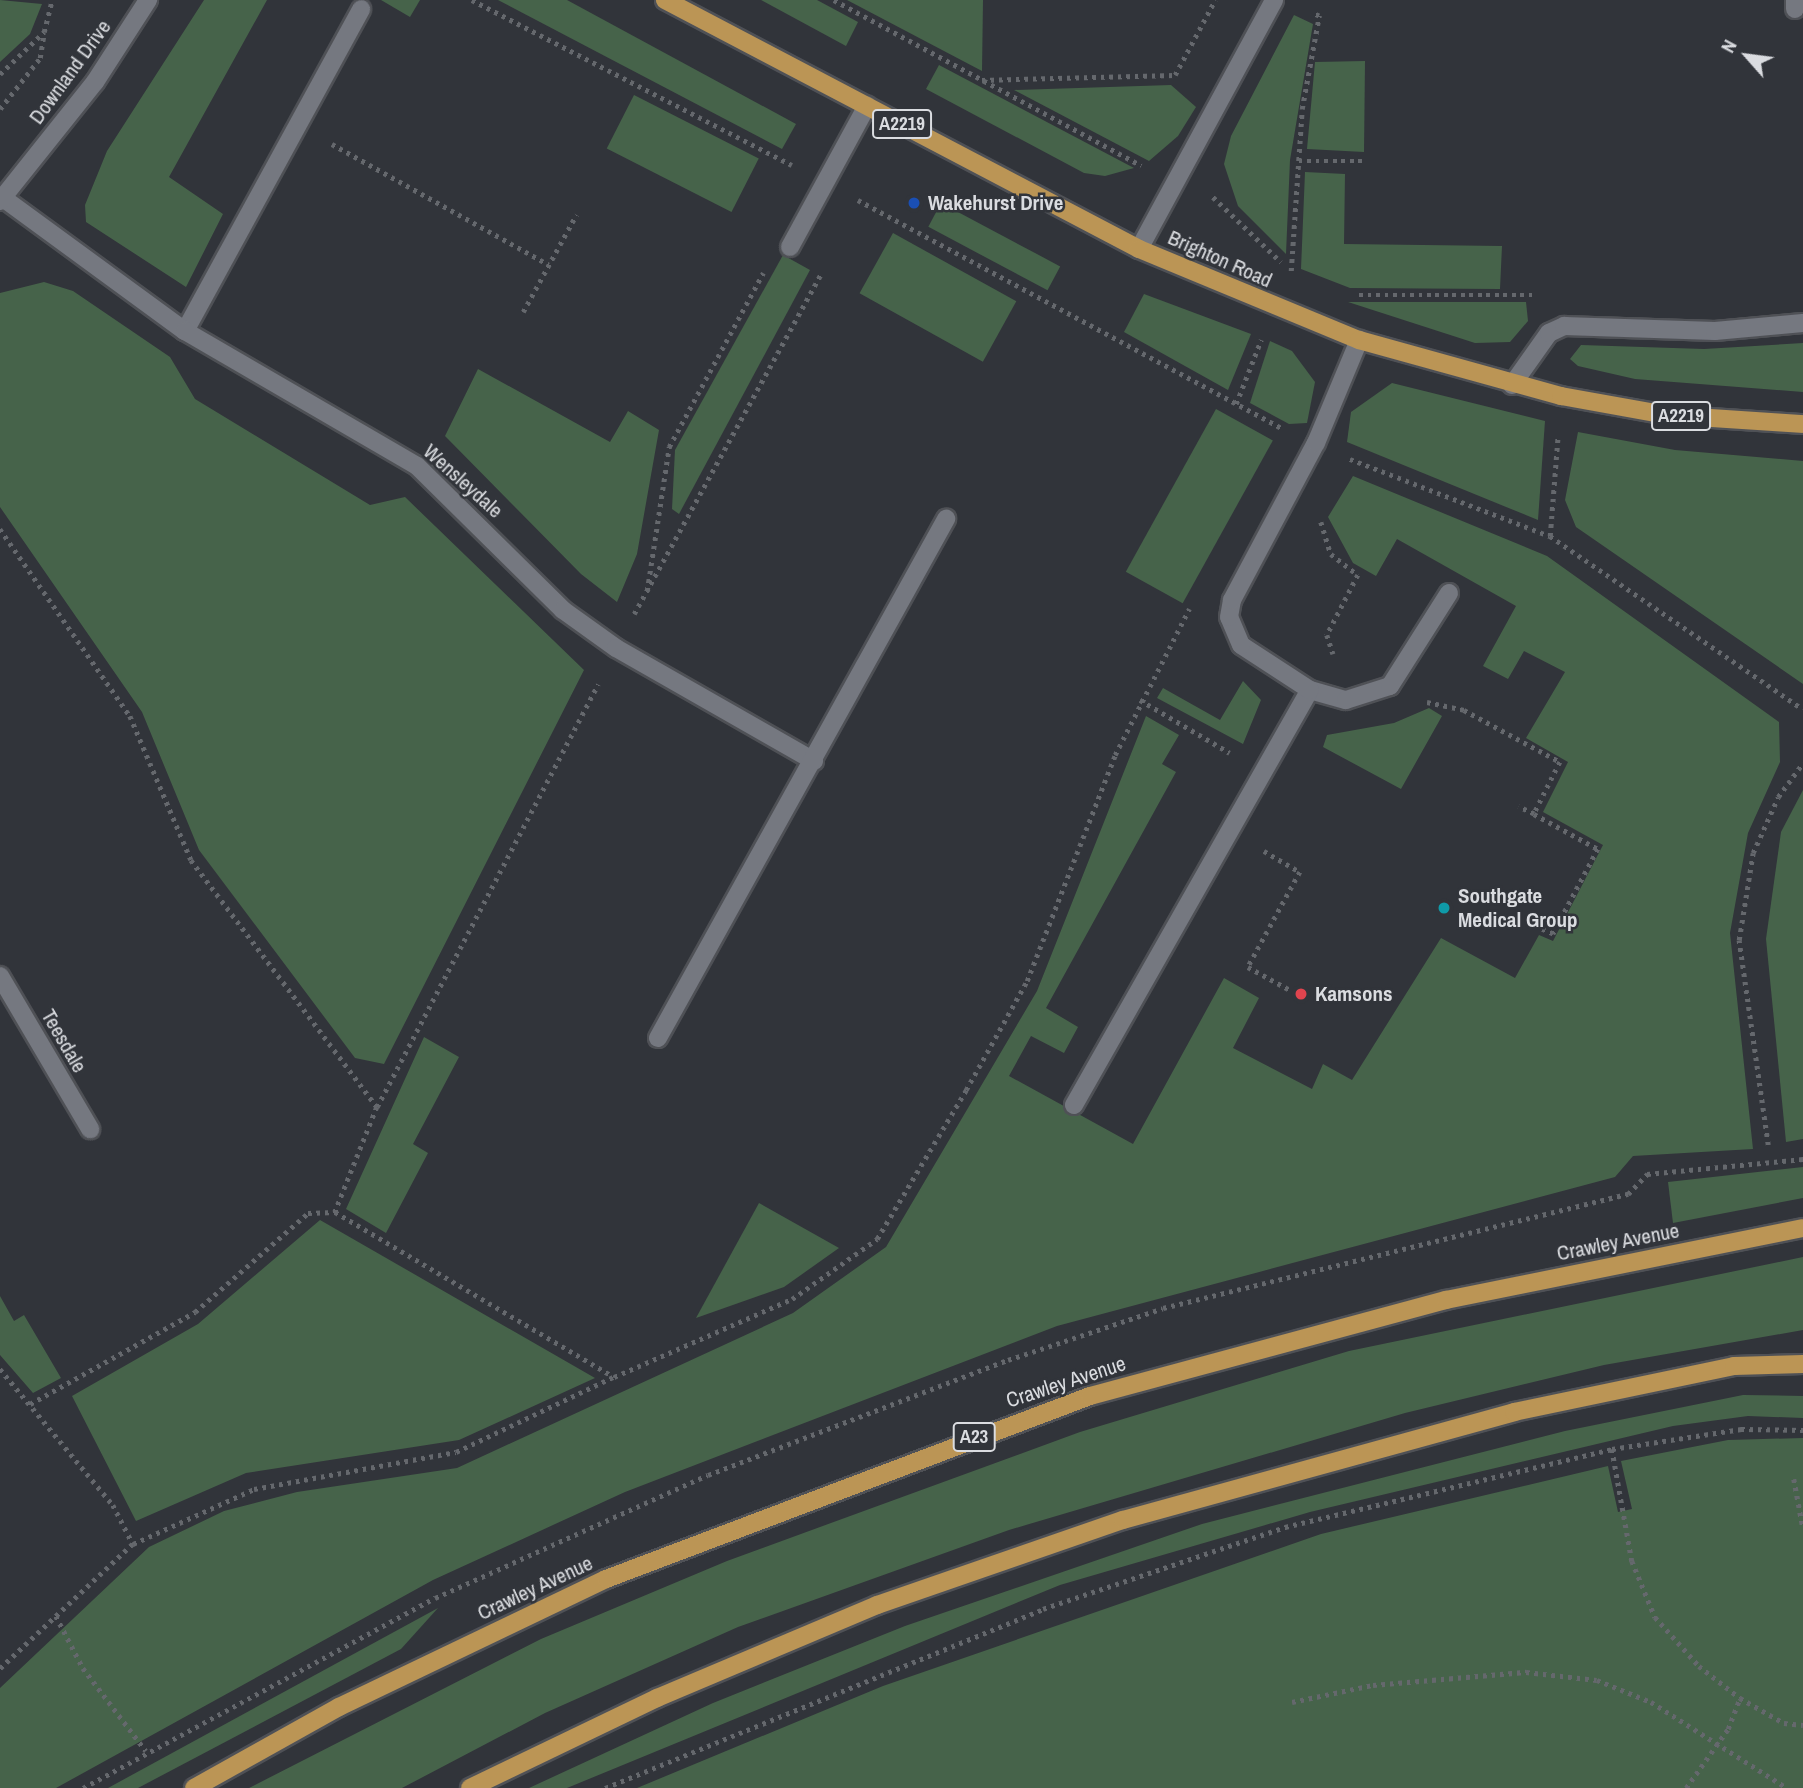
<!DOCTYPE html>
<html>
<head>
<meta charset="utf-8">
<style>
  body { margin:0 }
  #map { position:relative; width:1803px; height:1788px; overflow:hidden; background:#31343a; font-family:"Archivo Narrow",sans-serif }
  div>[style] { position:absolute }
  [style*='--x'] { left:calc(var(--x)*1px); top:calc(var(--y)*1px); width:calc(var(--w)*1px); rotate:calc(var(--a)*1deg) }
  .green>* { inset:0; background:#46634a; transform-origin:0 0 }
  .path>* { height:4.5px; margin-top:-2.25px; transform-origin:0; background:repeating-linear-gradient(90deg,#65686d 0 3.5px,transparent 0 8.5px) }
  .roads { filter:drop-shadow(2px 0 #4f5156) drop-shadow(-2px 0 #4f5156) drop-shadow(0 2px #4f5156) drop-shadow(0 -2px #4f5156) }
  .service>* { height:18px; margin:-9px; padding:0 9px; transform-origin:9px; border-radius:9px; background:#757880 }
  .minor>* { height:18px; margin:-9px; padding:0 9px; transform-origin:9px; border-radius:9px; background:#757880 }
  .primary>* { height:18px; margin:-9px; padding:0 9px; transform-origin:9px; border-radius:9px; background:#bb9555 }
  .dots>* { width:19px; height:19px; translate:-50% -50%; box-sizing:border-box; border:4px solid #31343a; border-radius:50% }
  span { translate:-50% -50%; white-space:nowrap; text-align:center; line-height:1.15; -webkit-text-stroke:5px #31343a; paint-order:stroke }
  .shield-label span { padding:2px 5px; background:#31343a; border:2px solid; border-radius:5px; -webkit-text-stroke-width:0 }
  .shield-label { font-size:19px; color:#dadce0; font-weight:700 }
  .street-label { font-size:21px; color:#dadce0 }
  .poi-label { font-size:21px; color:#dadce0; font-weight:700 }
  .left { translate:0 -50%; text-align:left }
  .north { position:absolute; left:1712px; top:21px; width:70px; height:70px; -webkit-text-stroke:5px #31343a; paint-order:stroke; rotate:298deg; font-size:19px; font-weight:700; line-height:28px; text-align:center; color:#dadce0 }
  .north::after { content:''; display:block; margin:auto; width:24px; height:32px; background:#dadce0; clip-path:polygon(50% 0,100% 100%,50% 72%,0 100%) }
</style>
</head>
<body>
<div id="map">
  <div class="green">
    <i style="clip-path:polygon(0 0,42px 4px,30px 34px,0 62px)"></i>
    <i style="clip-path:polygon(204px 0,267px 0,169px 177px,223px 214px,186px 287px,86px 222px,85px 205px,107px 151px)"></i>
    <i style="clip-path:polygon(381px 0,420px 0,410px 17px)"></i>
    <i style="clip-path:polygon(498px 0,567px 0,796px 124px,782px 149px)"></i>
    <i style="clip-path:polygon(761px 0,817px 0,858px 22px,846px 46px)"></i>
    <i style="clip-path:polygon(847px 0,983px 0,982px 71px)"></i>
    <i style="clip-path:polygon(1294px 15px,1313px 24px,1290px 160px,1286px 254px,1238px 206px,1224px 164px,1231px 136px)"></i>
    <i style="clip-path:polygon(1365px 61px,1364px 152px,1307px 149px,1315px 62px)"></i>
    <i style="clip-path:polygon(939px 65px,1134px 168px,1105px 176px,1084px 173px,926px 89px)"></i>
    <i style="clip-path:polygon(1171px 85px,1196px 107px,1178px 136px,1149px 161px,1014px 90px)"></i>
    <i style="left:634px;top:95px;width:140px;height:60px;rotate:27deg"></i>
    <i style="clip-path:polygon(1305px 172px,1345px 174px,1344px 244px,1502px 246px,1500px 289px,1350px 288px,1301px 269px)"></i>
    <i style="left:941px;top:203px;width:135px;height:27px;rotate:28deg"></i>
    <i style="left:893px;top:233px;width:141px;height:69px;rotate:29deg"></i>
    <i style="clip-path:polygon(783px 255px,810px 270px,679px 514px,672px 509px,675px 450px)"></i>
    <i style="clip-path:polygon(44px 282px,73px 291px,170px 357px,195px 399px,370px 505px,405px 497px,584px 670px,384px 1064px,355px 1058px,199px 850px,142px 712px,0 507px,0 293px)"></i>
    <i style="clip-path:polygon(1144px 294px,1251px 334px,1228px 390px,1124px 332px)"></i>
    <i style="clip-path:polygon(1348px 302px,1526px 302px,1528px 321px,1510px 342px,1475px 343px)"></i>
    <i style="clip-path:polygon(1270px 341px,1292px 351px,1315px 382px,1307px 423px,1289px 424px,1250px 403px)"></i>
    <i style="clip-path:polygon(1803px 343px,1803px 392px,1635px 379px,1578px 366px,1570px 359px,1581px 345px,1704px 349px)"></i>
    <i style="clip-path:polygon(478px 369px,610px 442px,628px 411px,659px 430px,637px 554px,617px 602px,581px 574px,445px 436px)"></i>
    <i style="clip-path:polygon(1392px 383px,1545px 421px,1538px 520px,1347px 442px,1351px 412px)"></i>
    <i style="left:1216px;top:409px;width:65px;height:186px;rotate:29deg"></i>
    <i style="clip-path:polygon(1578px 432px,1675px 450px,1803px 461px,1803px 684px,1576px 527px,1565px 500px)"></i>
    <i style="clip-path:polygon(1353px 476px,1547px 556px,1779px 722px,1780px 762px,1748px 833px,1730px 933px,1753px 1149px,1633px 1156px,1615px 1177px,1057px 1326px,625px 1492px,433px 1580px,56px 1788px,0 1788px,0 1688px,149px 1547px,224px 1511px,297px 1492px,457px 1468px,793px 1313px,886px 1247px,1037px 991px,1146px 716px,1179px 735px,1162px 764px,1176px 772px,1046px 1008px,1078px 1027px,1064px 1053px,1031px 1036px,1009px 1076px,1133px 1144px,1224px 978px,1259px 998px,1233px 1048px,1312px 1089px,1323px 1064px,1352px 1080px,1441px 938px,1515px 978px,1539px 935px,1553px 941px,1603px 845px,1543px 812px,1568px 762px,1526px 738px,1565px 672px,1524px 651px,1508px 679px,1483px 666px,1516px 606px,1397px 539px,1376px 576px,1353px 563px,1328px 517px)"></i>
    <i style="clip-path:polygon(1243px 681px,1261px 700px,1243px 744px,1157px 698px,1163px 688px,1220px 720px)"></i>
    <i style="clip-path:polygon(1429px 708px,1442px 716px,1401px 789px,1323px 747px,1327px 735px,1394px 723px)"></i>
    <i style="clip-path:polygon(1803px 790px,1803px 1139px,1786px 1142px,1766px 939px,1781px 832px)"></i>
    <i style="clip-path:polygon(424px 1037px,459px 1057px,413px 1144px,428px 1153px,386px 1233px,346px 1209px)"></i>
    <i style="clip-path:polygon(1803px 1167px,1803px 1198px,1673px 1223px,1668px 1182px)"></i>
    <i style="clip-path:polygon(759px 1203px,839px 1248px,784px 1287px,696px 1318px)"></i>
    <i style="clip-path:polygon(320px 1220px,595px 1378px,459px 1440px,246px 1473px,136px 1521px,72px 1396px,198px 1324px)"></i>
    <i style="clip-path:polygon(1803px 1257px,1803px 1330px,1604px 1365px,1405px 1413px,1009px 1530px,738px 1627px,545px 1713px,402px 1788px,249px 1788px,541px 1639px,727px 1561px,1080px 1432px,1349px 1351px)"></i>
    <i style="clip-path:polygon(0 1296px,14px 1321px,24px 1315px,61px 1378px,33px 1393px,0 1355px)"></i>
    <i style="clip-path:polygon(1743px 1395px,1803px 1396px,1803px 1418px,1748px 1416px,1673px 1426px,1310px 1512px,1060px 1585px,567px 1788px,529px 1788px,713px 1703px,905px 1626px,1202px 1524px,1565px 1431px)"></i>
    <i style="clip-path:polygon(1803px 1438px,1803px 1788px,637px 1788px,883px 1686px,1321px 1534px,1608px 1466px,1618px 1512px,1632px 1509px,1621px 1461px,1728px 1440px)"></i>
    <i style="clip-path:polygon(438px 1608px,401px 1649px,138px 1788px,108px 1788px)"></i>
  </div>
  <div class="path">
    <i style="--x:472;--y:0;--w:360;--a:27.3"></i>
    <i style="--x:834;--y:0;--w:349;--a:28.3"></i>
    <i style="--x:0;--y:74;--w:61;--a:-43.7"></i>
    <i style="--x:44;--y:32;--w:33;--a:-76"></i>
    <i style="--x:982;--y:80;--w:193;--a:-1.5"></i>
    <i style="--x:1175;--y:75;--w:85;--a:-61.9"></i>
    <i style="--x:0;--y:109;--w:65;--a:-51.9"></i>
    <i style="--x:40;--y:58;--w:26;--a:-81"></i>
    <i style="--x:332;--y:144;--w:248;--a:29.1"></i>
    <i style="--x:1299;--y:161;--w:65;--a:0"></i>
    <i style="--x:1213;--y:197;--w:94;--a:43.7"></i>
    <i style="--x:858;--y:200;--w:481;--a:28.3"></i>
    <i style="--x:1291;--y:271;--w:162;--a:-86.1"></i>
    <i style="--x:1302;--y:109;--w:95;--a:-79.6"></i>
    <i style="--x:1319;--y:16;--w:8;--a:-157"></i>
    <i style="--x:1359;--y:295;--w:173;--a:0"></i>
    <i style="--x:523;--y:312;--w:111;--a:-61.3"></i>
    <i style="--x:1236;--y:404;--w:69;--a:-68.7"></i>
    <i style="--x:1350;--y:459;--w:214;--a:21.1"></i>
    <i style="--x:1550;--y:536;--w:306;--a:34.4"></i>
    <i style="--x:1321;--y:522;--w:34;--a:73"></i>
    <i style="--x:1331;--y:554;--w:34;--a:38"></i>
    <i style="--x:1358;--y:575;--w:68;--a:117.3"></i>
    <i style="--x:1327;--y:635;--w:20;--a:72"></i>
    <i style="--x:0;--y:529;--w:228;--a:55.2"></i>
    <i style="--x:130;--y:716;--w:156;--a:67"></i>
    <i style="--x:191;--y:860;--w:309;--a:53"></i>
    <i style="--x:377;--y:1107;--w:477;--a:-62.4"></i>
    <i style="--x:1550;--y:536;--w:101;--a:-85.5"></i>
    <i style="--x:647;--y:591;--w:146;--a:-81.3"></i>
    <i style="--x:669;--y:447;--w:198;--a:-61.6"></i>
    <i style="--x:634;--y:614;--w:387;--a:-61.2"></i>
    <i style="--x:1140;--y:700;--w:104;--a:30.5"></i>
    <i style="--x:1427;--y:702;--w:38;--a:12"></i>
    <i style="--x:1464;--y:710;--w:109;--a:28.4"></i>
    <i style="--x:1560;--y:762;--w:58;--a:116.6"></i>
    <i style="--x:1534;--y:814;--w:17;--a:-155"></i>
    <i style="--x:1534;--y:814;--w:73;--a:28.7"></i>
    <i style="--x:1598;--y:849;--w:96;--a:117.9"></i>
    <i style="--x:1553;--y:934;--w:12;--a:-156"></i>
    <i style="--x:1264;--y:851;--w:42;--a:30.3"></i>
    <i style="--x:1300;--y:872;--w:108;--a:118.7"></i>
    <i style="--x:1248;--y:967;--w:48;--a:28.7"></i>
    <i style="--x:377;--y:1107;--w:113;--a:111.8"></i>
    <i style="--x:335;--y:1212;--w:324;--a:30.6"></i>
    <i style="--x:614;--y:1377;--w:194;--a:-23.7"></i>
    <i style="--x:792;--y:1299;--w:104;--a:-35.2"></i>
    <i style="--x:877;--y:1239;--w:174;--a:-59.1"></i>
    <i style="--x:966;--y:1090;--w:125;--a:-60.8"></i>
    <i style="--x:1027;--y:981;--w:243;--a:-68.7"></i>
    <i style="--x:1115;--y:755;--w:164;--a:-63.1"></i>
    <i style="--x:1768;--y:1145;--w:207;--a:-98.1"></i>
    <i style="--x:1739;--y:940;--w:88;--a:-80.9"></i>
    <i style="--x:1753;--y:853;--w:61;--a:-65.9"></i>
    <i style="--x:1778;--y:797;--w:42;--a:-53.7"></i>
    <i style="--x:0;--y:1369;--w:177;--a:50.3"></i>
    <i style="--x:113;--y:1505;--w:44;--a:62.9"></i>
    <i style="--x:133;--y:1544;--w:183;--a:136.8"></i>
    <i style="--x:30;--y:1404;--w:189;--a:-29.1"></i>
    <i style="--x:195;--y:1312;--w:150;--a:-41.2"></i>
    <i style="--x:308;--y:1213;--w:27;--a:-2"></i>
    <i style="--x:1612;--y:1449;--w:114;--a:79.9"></i>
    <i style="--x:1632;--y:1561;--w:61;--a:67.7"></i>
    <i style="--x:1655;--y:1617;--w:66;--a:48.1"></i>
    <i style="--x:1699;--y:1666;--w:52;--a:38"></i>
    <i style="--x:1740;--y:1698;--w:51;--a:29.6"></i>
    <i style="--x:1784;--y:1723;--w:19;--a:6"></i>
    <i style="--x:1794;--y:1479;--w:50;--a:79.6"></i>
    <i style="--x:133;--y:1544;--w:133;--a:-24.4"></i>
    <i style="--x:254;--y:1489;--w:205;--a:-10.4"></i>
    <i style="--x:456;--y:1452;--w:174;--a:-25.5"></i>
    <i style="--x:56;--y:1616;--w:59;--a:62.6"></i>
    <i style="--x:83;--y:1668;--w:104;--a:52.8"></i>
    <i style="--x:1292;--y:1702;--w:83;--a:-11.9"></i>
    <i style="--x:1373;--y:1685;--w:154;--a:-4.9"></i>
    <i style="--x:1526;--y:1672;--w:71;--a:6.4"></i>
    <i style="--x:1597;--y:1680;--w:58;--a:22.2"></i>
    <i style="--x:1651;--y:1702;--w:161;--a:32.3"></i>
    <i style="--x:83;--y:1788;--w:400;--a:-28.4"></i>
    <i style="--x:435;--y:1598;--w:299;--a:-24.3"></i>
    <i style="--x:708;--y:1475;--w:321;--a:-21"></i>
    <i style="--x:1008;--y:1360;--w:163;--a:-18.5"></i>
    <i style="--x:1163;--y:1308;--w:479;--a:-13.8"></i>
    <i style="--x:1628;--y:1194;--w:28;--a:-46"></i>
    <i style="--x:1647;--y:1174;--w:157;--a:-5.5"></i>
    <i style="--x:605;--y:1788;--w:473;--a:-22.2"></i>
    <i style="--x:1043;--y:1609;--w:256;--a:-18.7"></i>
    <i style="--x:1285;--y:1527;--w:336;--a:-13.4"></i>
    <i style="--x:1612;--y:1449;--w:131;--a:-8.8"></i>
    <i style="--x:1741;--y:1429;--w:62;--a:0.9"></i>
    <i style="--x:1686;--y:1788;--w:72;--a:-54.6"></i>
    <i style="--x:1728;--y:1729;--w:33;--a:-69"></i>
  </div>
  <div class="roads">
    <div class="service">
      <i style="--x:1795;--y:9;--w:9;--a:-90"></i>
      <i style="--x:790;--y:247;--w:161;--a:-61.4"></i>
      <i style="--x:185;--y:331;--w:367;--a:-61.3"></i>
      <i style="--x:1512;--y:385;--w:64;--a:-54.6"></i>
      <i style="--x:1549;--y:333;--w:17;--a:-25"></i>
      <i style="--x:1564;--y:326;--w:151;--a:1.9"></i>
      <i style="--x:1715;--y:331;--w:88;--a:-5.2"></i>
      <i style="--x:1310;--y:690;--w:37;--a:16"></i>
      <i style="--x:1346;--y:700;--w:46;--a:-17.7"></i>
      <i style="--x:1390;--y:686;--w:110;--a:-57.6"></i>
      <i style="--x:1074;--y:1105;--w:477;--a:-60.4"></i>
      <i style="--x:1310;--y:690;--w:82;--a:-146.9"></i>
      <i style="--x:1241;--y:645;--w:30;--a:-113"></i>
      <i style="--x:1229;--y:617;--w:17;--a:-80"></i>
      <i style="--x:1232;--y:600;--w:178;--a:-61.9"></i>
      <i style="--x:1316;--y:443;--w:112;--a:-67.3"></i>
    </div>
    <div class="minor">
      <i style="--x:3;--y:198;--w:225;--a:36.2"></i>
      <i style="--x:185;--y:331;--w:268;--a:30.2"></i>
      <i style="--x:417;--y:466;--w:205;--a:44.6"></i>
      <i style="--x:563;--y:610;--w:65;--a:35.6"></i>
      <i style="--x:616;--y:648;--w:228;--a:29.7"></i>
      <i style="--x:0;--y:201;--w:152;--a:-51.4"></i>
      <i style="--x:95;--y:82;--w:98;--a:-57.1"></i>
      <i style="--x:1139;--y:249;--w:283;--a:-61.5"></i>
      <i style="--x:0;--y:976;--w:178;--a:59.5"></i>
      <i style="--x:658;--y:1038;--w:594;--a:-60.97"></i>
    </div>
    <div class="primary">
      <i style="--x:665;--y:0;--w:535;--a:27.71"></i>
      <i style="--x:1139;--y:249;--w:238;--a:22.5"></i>
      <i style="--x:1359;--y:340;--w:210;--a:15.5"></i>
      <i style="--x:1561;--y:396;--w:108;--a:10.2"></i>
      <i style="--x:1667;--y:415;--w:136;--a:3.8"></i>
      <i style="--x:194;--y:1788;--w:166;--a:-29.2"></i>
      <i style="--x:339;--y:1707;--w:296;--a:-25.6"></i>
      <i style="--x:606;--y:1579;--w:517;--a:-20.71"></i>
      <i style="--x:1090;--y:1396;--w:369;--a:-15.1"></i>
      <i style="--x:1446;--y:1300;--w:364;--a:-11.4"></i>
      <i style="--x:470;--y:1788;--w:208;--a:-25.7"></i>
      <i style="--x:657;--y:1698;--w:239;--a:-22.9"></i>
      <i style="--x:877;--y:1605;--w:260;--a:-19.1"></i>
      <i style="--x:1123;--y:1520;--w:406;--a:-15.4"></i>
      <i style="--x:1514;--y:1412;--w:225;--a:-11.8"></i>
      <i style="--x:1734;--y:1366;--w:69;--a:-1.7"></i>
    </div>
  </div>
  <div class="dots">
    <i style="left:914px;top:203px;background:#1a4fb4"></i>
    <i style="left:1444px;top:908px;background:#0f9aa8"></i>
    <i style="left:1301px;top:994px;background:#e0444e"></i>
  </div>
  <div class="shield-label">
    <span style="left:902px;top:124px">A2219</span>
    <span style="left:1681px;top:416px">A2219</span>
    <span style="left:974px;top:1437px">A23</span>
  </div>
  <div class="street-label">
    <span style="left:70px;top:72px;rotate:-54deg">Downland Drive</span>
    <span style="left:1220px;top:259px;rotate:24deg">Brighton Road</span>
    <span style="left:463px;top:481px;rotate:42deg">Wensleydale</span>
    <span style="left:64px;top:1041px;rotate:60deg">Teesdale</span>
    <span style="left:1618px;top:1242px;rotate:-11deg">Crawley Avenue</span>
    <span style="left:1066px;top:1382px;rotate:-18deg">Crawley Avenue</span>
    <span style="left:535px;top:1588px;rotate:-25deg">Crawley Avenue</span>
  </div>
  <div class="poi-label">
    <span class="left" style="left:928px;top:203px">Wakehurst Drive</span>
    <span class="left" style="left:1458px;top:908px">Southgate<br>Medical Group</span>
    <span class="left" style="left:1315px;top:994px">Kamsons</span>
  </div>
  <div class="north">N</div>
</div>
</body>
</html>
